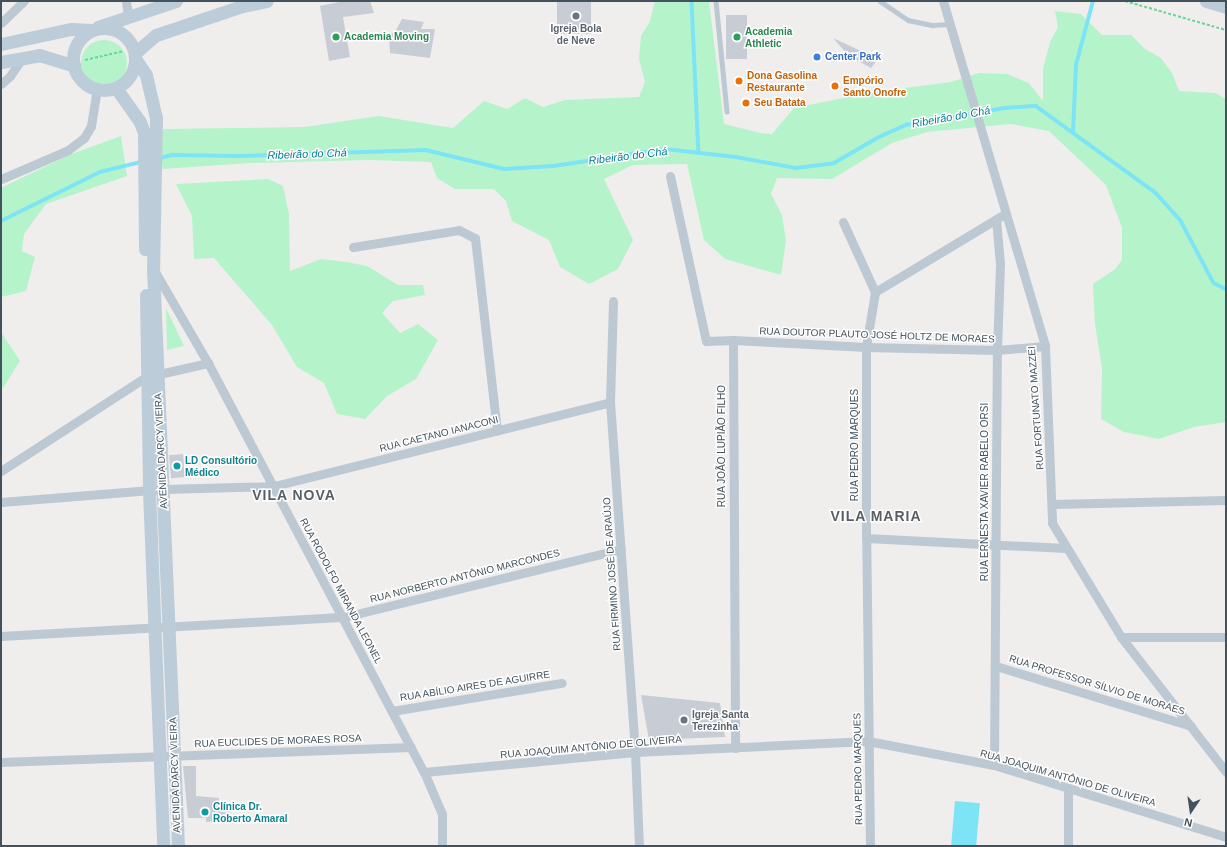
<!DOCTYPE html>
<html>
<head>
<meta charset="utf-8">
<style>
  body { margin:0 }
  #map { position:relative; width:1227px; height:847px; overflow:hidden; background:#f0eded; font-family:Helvetica,sans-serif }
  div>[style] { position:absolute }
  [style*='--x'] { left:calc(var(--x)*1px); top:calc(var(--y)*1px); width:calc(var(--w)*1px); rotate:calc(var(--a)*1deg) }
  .education>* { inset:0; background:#e1dedf }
  .green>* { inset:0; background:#b5f4ca }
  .round { border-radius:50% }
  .water>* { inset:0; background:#7de4f6; transform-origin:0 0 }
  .stream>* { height:3.5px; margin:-1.75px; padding:0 1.75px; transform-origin:1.75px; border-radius:1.75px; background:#7de4f6 }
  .building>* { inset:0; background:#c8ccd4; transform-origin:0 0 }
  .path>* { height:2px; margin-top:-1px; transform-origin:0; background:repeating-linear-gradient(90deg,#69d69a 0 3px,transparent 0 5px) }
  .service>* { height:4.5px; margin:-2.25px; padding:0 2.25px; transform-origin:2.25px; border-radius:2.25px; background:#bcc9d2 }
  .minor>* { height:9px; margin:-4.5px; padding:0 4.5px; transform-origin:4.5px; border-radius:4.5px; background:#bcc9d2 }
  .secondary>* { height:13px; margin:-6.5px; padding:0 6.5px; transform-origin:6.5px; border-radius:6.5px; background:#bdccd9 }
  .secondary>.ring { margin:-6.5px; padding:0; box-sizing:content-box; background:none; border:13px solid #bdccd9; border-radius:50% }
  .dots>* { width:11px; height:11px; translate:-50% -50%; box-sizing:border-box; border:2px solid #fff; border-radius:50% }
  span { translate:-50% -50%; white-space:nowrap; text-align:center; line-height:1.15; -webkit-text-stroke:3px #fff; paint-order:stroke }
  .worship-label { font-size:10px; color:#5b616d; font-weight:700 }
  .left { translate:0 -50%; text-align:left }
  .leisure-label { font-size:10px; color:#27864d; font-weight:700 }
  .shop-label { font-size:10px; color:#366cbe; font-weight:700 }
  .food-label { font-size:10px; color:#c56008; font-weight:700 }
  .street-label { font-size:10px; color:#43525d }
  .culture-label { font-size:10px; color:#0d838f; font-weight:700 }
  .water-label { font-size:11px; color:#037d93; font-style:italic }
  .district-label { font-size:14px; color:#595e63; font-weight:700; letter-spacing:1px }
  .frame { position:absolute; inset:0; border:2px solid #43525d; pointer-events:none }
  .north { position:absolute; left:1171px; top:791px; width:40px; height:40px; -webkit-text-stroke:3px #fff; paint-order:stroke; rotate:193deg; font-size:11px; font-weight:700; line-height:16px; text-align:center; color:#43525d }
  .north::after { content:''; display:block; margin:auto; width:14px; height:18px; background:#43525d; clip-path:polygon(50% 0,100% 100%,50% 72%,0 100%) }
</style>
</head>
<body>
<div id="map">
  <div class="education">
    <i style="clip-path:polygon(704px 845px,798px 845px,798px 846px)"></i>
  </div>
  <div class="green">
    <i style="clip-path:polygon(655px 1px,709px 1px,724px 124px,761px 133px,772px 134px,794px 108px,873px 92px,951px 82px,979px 73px,1007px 74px,1029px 83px,1043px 101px,1043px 69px,1050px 42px,1058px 27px,1055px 11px,1081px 14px,1102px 35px,1131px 35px,1145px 49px,1161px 58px,1172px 73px,1179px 91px,1215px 93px,1226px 99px,1226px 422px,1194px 427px,1159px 439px,1124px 432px,1101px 419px,1102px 369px,1095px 324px,1093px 284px,1115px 269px,1122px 260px,1122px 228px,1106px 185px,1049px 131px,1011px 124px,927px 132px,892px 143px,832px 179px,777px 178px,771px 194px,782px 215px,786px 241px,781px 275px,725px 259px,704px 240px,687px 164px,633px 165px,604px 179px,633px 240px,618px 269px,589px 284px,560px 267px,549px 240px,512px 221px,506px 201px,494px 189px,455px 189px,437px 178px,431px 162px,369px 160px,249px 163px,163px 169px,158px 142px,163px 129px,304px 127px,379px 116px,453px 128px,484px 101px,507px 109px,525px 98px,543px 107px,565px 100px,639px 97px,645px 82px,639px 59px,641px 36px,650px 21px)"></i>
    <i class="round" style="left:81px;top:40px;width:46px;height:46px"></i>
    <i style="clip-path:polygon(121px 136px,127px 176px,46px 204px,24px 234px,22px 251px,35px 257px,26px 291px,1px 297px,1px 188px,69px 155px)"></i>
    <i style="clip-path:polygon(268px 179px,283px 186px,289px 214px,290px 271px,321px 259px,347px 262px,367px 266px,398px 285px,423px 285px,425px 295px,393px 301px,382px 313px,400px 333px,418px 324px,438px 340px,416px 379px,387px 396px,365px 419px,337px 414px,324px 383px,297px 367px,272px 325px,214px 258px,194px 259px,192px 216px,176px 184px)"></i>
    <i style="clip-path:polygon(166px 308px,184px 346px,167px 350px)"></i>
    <i style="clip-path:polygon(1px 332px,20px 361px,1px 391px)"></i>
  </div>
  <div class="water">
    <i style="left:955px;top:801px;width:25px;height:44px;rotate:5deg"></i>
  </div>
  <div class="stream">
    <i style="--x:692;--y:1;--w:152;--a:87.4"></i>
    <i style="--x:1073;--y:133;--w:68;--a:-87.5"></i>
    <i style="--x:1076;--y:65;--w:66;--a:-75.1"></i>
    <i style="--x:157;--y:159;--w:16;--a:-15"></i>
    <i style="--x:172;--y:155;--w:66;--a:0.9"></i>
    <i style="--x:238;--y:156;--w:188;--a:-1.8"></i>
    <i style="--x:426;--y:150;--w:80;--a:13.7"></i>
    <i style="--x:504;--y:169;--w:50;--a:-3.4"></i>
    <i style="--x:554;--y:166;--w:112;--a:-8.7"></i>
    <i style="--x:665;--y:149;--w:71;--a:6.4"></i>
    <i style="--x:736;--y:157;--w:61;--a:10.4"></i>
    <i style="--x:796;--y:168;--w:38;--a:-7"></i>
    <i style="--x:834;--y:163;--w:52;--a:-30"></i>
    <i style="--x:879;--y:137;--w:30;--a:-24"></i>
    <i style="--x:906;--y:125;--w:100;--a:-9.7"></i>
    <i style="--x:1005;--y:108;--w:31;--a:-4"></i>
    <i style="--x:1036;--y:106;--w:148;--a:35.9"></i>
    <i style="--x:1156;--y:193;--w:38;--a:48"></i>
    <i style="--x:1181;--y:221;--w:70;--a:62"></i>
    <i style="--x:1214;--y:283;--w:13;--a:27"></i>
    <i style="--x:1;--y:221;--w:110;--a:-26.3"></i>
    <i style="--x:100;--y:172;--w:42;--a:-13.7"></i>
  </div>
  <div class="building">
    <i style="clip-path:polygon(344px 1px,370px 1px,374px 13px,343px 17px,350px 57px,329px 61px,320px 6px)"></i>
    <i style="left:557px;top:1px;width:34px;height:33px"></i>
    <i style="left:726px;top:15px;width:21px;height:44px"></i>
    <i style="clip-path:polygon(402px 19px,424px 22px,421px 29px,435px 29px,430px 58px,390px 53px,389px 35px,395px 32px)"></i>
    <i style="clip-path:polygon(833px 38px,878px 59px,871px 68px,849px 56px)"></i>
    <i style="left:183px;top:454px;width:23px;height:14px;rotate:85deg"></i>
    <i style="clip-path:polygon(641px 695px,720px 703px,725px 737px,649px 740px)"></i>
    <i style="clip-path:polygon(183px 766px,196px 766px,196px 796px,219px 798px,219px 808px,232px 812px,220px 816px,220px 821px,206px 822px,206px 818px,188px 818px)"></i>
  </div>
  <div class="path">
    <i style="--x:1125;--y:1;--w:105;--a:16"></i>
    <i style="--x:85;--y:60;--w:39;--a:-13"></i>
  </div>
  <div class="service">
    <i style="--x:716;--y:1;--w:111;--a:84.3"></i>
    <i style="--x:880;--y:1;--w:34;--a:34"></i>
    <i style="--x:908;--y:20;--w:25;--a:12"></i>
    <i style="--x:932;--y:25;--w:18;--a:-3"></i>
  </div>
  <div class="minor">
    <i style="--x:126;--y:1;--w:15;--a:82"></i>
    <i style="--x:943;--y:1;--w:360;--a:73.5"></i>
    <i style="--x:1045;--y:346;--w:177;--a:87.7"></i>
    <i style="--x:1052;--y:523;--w:133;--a:58.8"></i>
    <i style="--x:1121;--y:637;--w:171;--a:52.1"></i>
    <i style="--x:1;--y:23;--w:32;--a:-44"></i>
    <i style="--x:1;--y:84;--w:12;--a:-42"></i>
    <i style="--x:10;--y:76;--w:22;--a:-56"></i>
    <i style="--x:670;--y:176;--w:169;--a:77.7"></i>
    <i style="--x:706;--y:341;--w:27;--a:-2"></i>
    <i style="--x:733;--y:340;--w:408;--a:89.7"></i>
    <i style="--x:1;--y:179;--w:73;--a:-23.4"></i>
    <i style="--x:68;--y:150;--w:20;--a:-37"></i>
    <i style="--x:84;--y:138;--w:14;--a:-60"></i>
    <i style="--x:91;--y:126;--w:37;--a:-81"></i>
    <i style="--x:843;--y:222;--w:77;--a:65.4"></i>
    <i style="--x:353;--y:247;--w:107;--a:-9.1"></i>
    <i style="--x:459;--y:230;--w:18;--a:27"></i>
    <i style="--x:475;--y:238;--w:194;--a:83.5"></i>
    <i style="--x:154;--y:270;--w:108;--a:59.9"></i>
    <i style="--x:208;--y:363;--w:463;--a:62.2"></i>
    <i style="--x:424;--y:772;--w:46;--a:66.8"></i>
    <i style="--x:442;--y:814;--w:32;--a:90"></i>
    <i style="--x:613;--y:301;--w:101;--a:91.7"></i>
    <i style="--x:610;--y:402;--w:351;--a:85.9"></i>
    <i style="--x:635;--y:752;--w:94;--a:87.6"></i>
    <i style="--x:733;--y:340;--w:133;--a:3"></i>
    <i style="--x:866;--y:347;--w:131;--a:1.3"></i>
    <i style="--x:997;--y:350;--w:48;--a:-4.8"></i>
    <i style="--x:1;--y:471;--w:173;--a:-33"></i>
    <i style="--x:146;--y:377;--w:64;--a:-12.7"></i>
    <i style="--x:1;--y:502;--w:163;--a:-4.6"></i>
    <i style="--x:163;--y:489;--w:111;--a:-1.5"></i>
    <i style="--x:274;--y:486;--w:346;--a:-14"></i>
    <i style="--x:1053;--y:504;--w:173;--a:-1.3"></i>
    <i style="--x:866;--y:538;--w:200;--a:2.9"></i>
    <i style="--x:1;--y:636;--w:344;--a:-3.2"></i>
    <i style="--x:344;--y:617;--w:285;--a:-13.8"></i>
    <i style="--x:1121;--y:637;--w:105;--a:0"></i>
    <i style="--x:996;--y:666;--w:204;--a:17.1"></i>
    <i style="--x:392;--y:711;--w:172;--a:-9.4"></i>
    <i style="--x:1;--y:762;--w:410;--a:-2.1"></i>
    <i style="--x:994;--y:765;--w:415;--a:-89.6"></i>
    <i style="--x:997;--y:350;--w:86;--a:-88"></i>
    <i style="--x:1000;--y:264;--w:45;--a:-95.1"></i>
    <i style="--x:424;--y:772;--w:212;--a:-5.4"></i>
    <i style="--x:635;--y:752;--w:233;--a:-2.7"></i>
    <i style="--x:868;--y:741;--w:128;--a:10.8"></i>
    <i style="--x:994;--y:765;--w:243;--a:17.2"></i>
    <i style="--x:1068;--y:788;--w:58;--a:90"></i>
    <i style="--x:870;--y:846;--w:308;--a:-90.7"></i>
    <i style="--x:866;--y:538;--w:191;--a:-90"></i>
    <i style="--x:866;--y:347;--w:56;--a:-80.7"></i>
    <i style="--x:875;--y:292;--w:152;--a:-31"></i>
  </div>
  <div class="secondary">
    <i style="--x:1206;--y:1;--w:21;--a:17"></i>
    <i style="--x:98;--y:27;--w:82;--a:-18.4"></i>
    <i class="ring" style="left:73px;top:28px;width:49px;height:49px"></i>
    <i style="--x:1;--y:44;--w:72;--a:-12.1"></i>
    <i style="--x:71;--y:29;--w:20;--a:3"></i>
    <i style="--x:135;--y:53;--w:28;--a:-41"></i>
    <i style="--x:156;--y:35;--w:91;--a:-18.6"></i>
    <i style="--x:242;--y:6;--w:25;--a:-11"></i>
    <i style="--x:136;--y:60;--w:18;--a:56"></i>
    <i style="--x:146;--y:75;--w:44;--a:76.9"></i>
    <i style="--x:156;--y:118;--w:151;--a:91.1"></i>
    <i style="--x:153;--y:269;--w:578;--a:87.52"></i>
    <i style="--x:1;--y:62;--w:39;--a:-10"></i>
    <i style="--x:39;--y:55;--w:37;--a:17"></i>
    <i style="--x:116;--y:88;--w:42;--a:54.8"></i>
    <i style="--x:140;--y:122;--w:12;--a:70"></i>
    <i style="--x:144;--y:133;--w:116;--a:89.5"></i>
    <i style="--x:146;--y:295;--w:196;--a:89.1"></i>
    <i style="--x:149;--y:491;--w:355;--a:87.7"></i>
  </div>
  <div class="dots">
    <i style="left:576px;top:16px;background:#6b7280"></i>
    <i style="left:336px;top:37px;background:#2e9e5b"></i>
    <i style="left:737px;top:37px;background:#2e9e5b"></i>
    <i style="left:817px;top:57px;background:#3f7fe0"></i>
    <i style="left:739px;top:81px;background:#e8710a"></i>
    <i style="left:835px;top:86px;background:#e8710a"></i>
    <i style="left:746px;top:103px;background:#e8710a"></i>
    <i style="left:177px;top:466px;background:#0f9aa8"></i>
    <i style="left:684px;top:720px;background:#6b7280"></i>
    <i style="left:205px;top:812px;background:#0f9aa8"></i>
  </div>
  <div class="worship-label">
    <span style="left:576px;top:34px">Igreja Bola<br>de Neve</span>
    <span class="left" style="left:692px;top:720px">Igreja Santa<br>Terezinha</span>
  </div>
  <div class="leisure-label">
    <span class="left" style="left:745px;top:37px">Academia<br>Athletic</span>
    <span class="left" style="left:344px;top:37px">Academia Moving</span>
  </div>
  <div class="shop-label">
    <span class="left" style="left:825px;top:57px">Center Park</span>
  </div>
  <div class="food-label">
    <span class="left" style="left:747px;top:81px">Dona Gasolina<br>Restaurante</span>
    <span class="left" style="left:843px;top:86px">Empório<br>Santo Onofre</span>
    <span class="left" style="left:754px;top:103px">Seu Batata</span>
  </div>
  <div class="street-label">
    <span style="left:877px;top:335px;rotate:2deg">RUA DOUTOR PLAUTO JOSÉ HOLTZ DE MORAES</span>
    <span style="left:1036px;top:408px;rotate:-94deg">RUA FORTUNATO MAZZEI</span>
    <span style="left:439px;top:434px;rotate:-14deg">RUA CAETANO IANACONI</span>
    <span style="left:855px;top:445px;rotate:-90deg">RUA PEDRO MARQUES</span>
    <span style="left:722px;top:446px;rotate:-90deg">RUA JOÃO LUPIÃO FILHO</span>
    <span style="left:161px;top:451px;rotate:-93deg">AVENIDA DARCY VIEIRA</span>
    <span style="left:985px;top:492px;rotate:-90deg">RUA ERNESTA XAVIER RABELO ORSI</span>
    <span style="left:612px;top:574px;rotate:-94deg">RUA FIRMINO JOSÉ DE ARAÚJO</span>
    <span style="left:465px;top:576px;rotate:-14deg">RUA NORBERTO ANTÔNIO MARCONDES</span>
    <span style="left:341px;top:591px;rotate:62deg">RUA RODOLFO MIRANDA LEONEL</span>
    <span style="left:1097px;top:685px;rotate:17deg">RUA PROFESSOR SÍLVIO DE MORAES</span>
    <span style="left:475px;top:686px;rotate:-9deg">RUA ABÍLIO AIRES DE AGUIRRE</span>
    <span style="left:278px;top:741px;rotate:-2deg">RUA EUCLIDES DE MORAES ROSA</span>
    <span style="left:591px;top:747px;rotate:-5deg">RUA JOAQUIM ANTÔNIO DE OLIVEIRA</span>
    <span style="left:858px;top:769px;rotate:-91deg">RUA PEDRO MARQUES</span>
    <span style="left:175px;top:775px;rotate:-92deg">AVENIDA DARCY VIEIRA</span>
    <span style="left:1068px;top:778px;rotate:16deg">RUA JOAQUIM ANTÔNIO DE OLIVEIRA</span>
  </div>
  <div class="culture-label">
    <span class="left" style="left:185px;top:466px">LD Consultório<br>Médico</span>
    <span class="left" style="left:213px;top:812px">Clínica Dr.<br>Roberto Amaral</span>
  </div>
  <div class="water-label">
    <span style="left:951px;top:117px;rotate:-10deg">Ribeirão do Chá</span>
    <span style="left:307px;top:154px;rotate:-2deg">Ribeirão do Chá</span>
    <span style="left:628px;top:156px;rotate:-7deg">Ribeirão do Chá</span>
  </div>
  <div class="district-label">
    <span style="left:294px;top:495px">VILA NOVA</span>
    <span style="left:876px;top:516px">VILA MARIA</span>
  </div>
  <div class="frame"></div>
  <div class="north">N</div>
</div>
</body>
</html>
